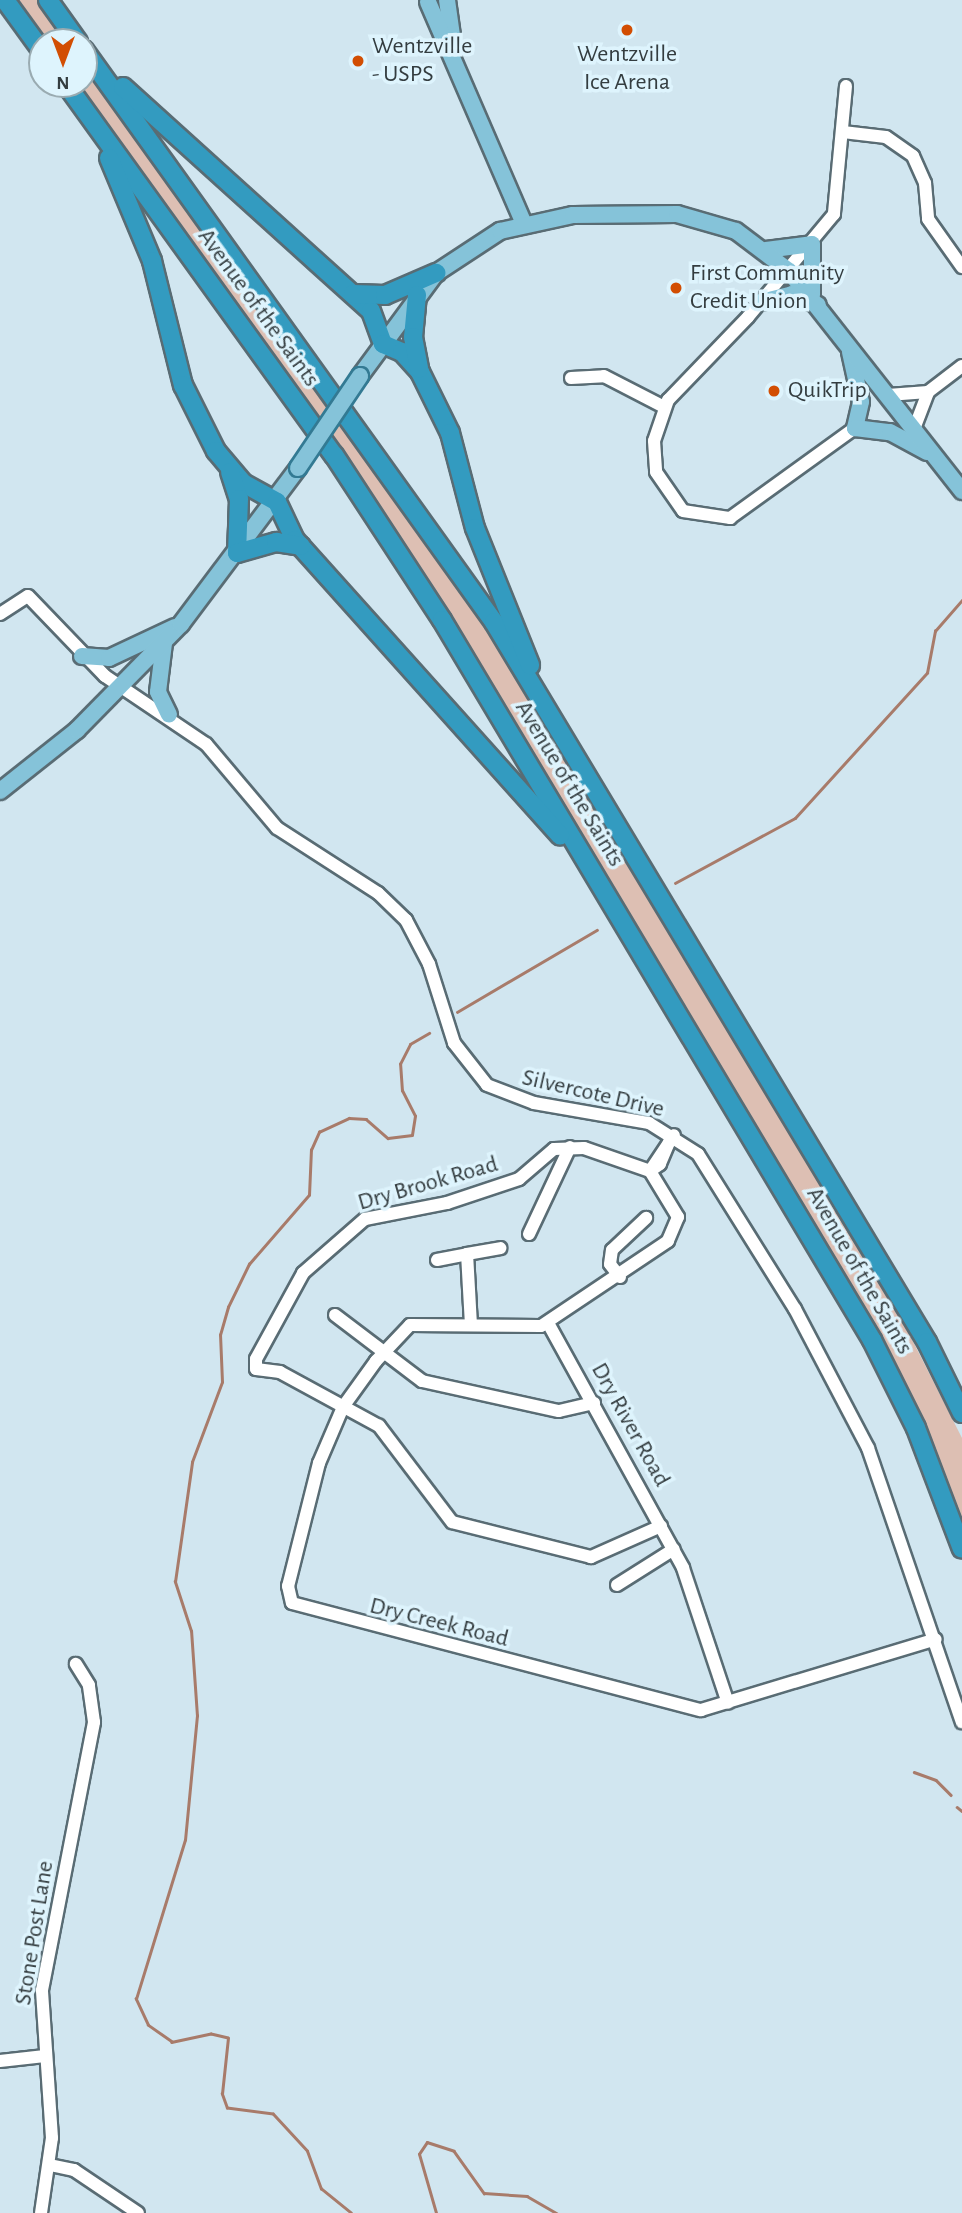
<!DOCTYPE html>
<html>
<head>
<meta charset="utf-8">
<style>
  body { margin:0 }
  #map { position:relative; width:962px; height:2213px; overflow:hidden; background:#d1e6f0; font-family:"Alegreya Sans",sans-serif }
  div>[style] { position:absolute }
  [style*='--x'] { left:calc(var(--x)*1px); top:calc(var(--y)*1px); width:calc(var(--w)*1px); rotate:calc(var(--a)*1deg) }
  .green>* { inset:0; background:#ddbfb3 }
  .stream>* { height:2.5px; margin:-1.25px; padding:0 1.25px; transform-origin:1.25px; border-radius:1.25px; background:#a87b6a }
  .roads { filter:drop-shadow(2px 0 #596c74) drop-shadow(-2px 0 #596c74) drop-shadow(0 2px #596c74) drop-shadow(0 -2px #596c74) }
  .minor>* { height:12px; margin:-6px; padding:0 6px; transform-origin:6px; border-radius:6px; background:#fff }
  .major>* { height:16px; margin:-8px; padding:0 8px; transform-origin:8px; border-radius:8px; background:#85c3d9 }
  .highway>* { height:18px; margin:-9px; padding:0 9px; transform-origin:9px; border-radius:9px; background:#339bc0 }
  .bridges { filter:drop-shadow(2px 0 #337a93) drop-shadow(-2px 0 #337a93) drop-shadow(0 2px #337a93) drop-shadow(0 -2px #337a93) }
  .major-bridge>* { height:16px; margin:-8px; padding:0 8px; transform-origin:8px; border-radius:8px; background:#85c3d9 }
  .dots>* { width:19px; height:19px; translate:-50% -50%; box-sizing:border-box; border:4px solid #def4fd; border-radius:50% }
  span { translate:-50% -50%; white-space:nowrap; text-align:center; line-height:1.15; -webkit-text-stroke:7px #def4fd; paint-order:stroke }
  .poi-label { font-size:24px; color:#343d40 }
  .left { translate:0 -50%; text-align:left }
  .street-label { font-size:24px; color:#343d40 }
  .north { position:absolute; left:28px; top:28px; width:70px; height:70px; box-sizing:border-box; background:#def4fd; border:2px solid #9aabb1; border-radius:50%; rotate:180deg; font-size:19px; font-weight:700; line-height:28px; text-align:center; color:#343d40 }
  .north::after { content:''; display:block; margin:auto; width:24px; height:32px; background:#d24e03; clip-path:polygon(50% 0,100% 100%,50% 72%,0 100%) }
</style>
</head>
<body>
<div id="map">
  <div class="green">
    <i style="clip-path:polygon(17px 0,41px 0,72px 42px,48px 42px)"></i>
    <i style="clip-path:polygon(84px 59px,476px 611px,893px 1302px,962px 1438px,962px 1528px,942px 1473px,294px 382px,78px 84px,84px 84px)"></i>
  </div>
  <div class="stream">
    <i style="--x:675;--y:883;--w:136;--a:-28.4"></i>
    <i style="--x:795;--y:818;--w:196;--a:-47.7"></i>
    <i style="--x:927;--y:673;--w:43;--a:-79.2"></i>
    <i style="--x:935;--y:631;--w:41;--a:-48.9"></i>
    <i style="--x:457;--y:1012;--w:162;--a:-30.4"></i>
    <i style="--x:914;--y:1772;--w:23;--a:20"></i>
    <i style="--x:936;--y:1780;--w:21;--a:45"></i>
    <i style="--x:957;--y:1807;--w:6;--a:39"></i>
    <i style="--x:351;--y:2213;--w:38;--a:-141"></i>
    <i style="--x:321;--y:2189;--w:40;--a:-110.2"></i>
    <i style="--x:307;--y:2151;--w:50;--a:-132.6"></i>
    <i style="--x:273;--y:2114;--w:46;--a:-172.6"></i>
    <i style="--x:227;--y:2108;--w:15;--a:-110"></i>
    <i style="--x:222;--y:2094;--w:56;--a:-83.9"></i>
    <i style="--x:228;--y:2038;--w:17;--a:-167"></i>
    <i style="--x:211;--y:2034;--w:40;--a:168"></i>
    <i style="--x:172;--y:2042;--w:29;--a:-145"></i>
    <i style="--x:148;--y:2025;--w:29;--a:-115"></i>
    <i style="--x:136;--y:1999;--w:166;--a:-72.9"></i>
    <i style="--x:185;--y:1840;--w:125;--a:-84.5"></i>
    <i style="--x:197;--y:1716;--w:85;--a:-94"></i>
    <i style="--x:191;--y:1631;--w:52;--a:-108.1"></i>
    <i style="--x:175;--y:1582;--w:121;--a:-81.9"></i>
    <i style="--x:192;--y:1462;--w:85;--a:-69.4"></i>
    <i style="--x:222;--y:1382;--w:47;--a:-92.4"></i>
    <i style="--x:220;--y:1335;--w:29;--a:-74"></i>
    <i style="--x:228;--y:1307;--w:48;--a:-64"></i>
    <i style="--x:249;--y:1264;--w:91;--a:-49"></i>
    <i style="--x:309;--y:1195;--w:45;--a:-87.5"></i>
    <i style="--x:311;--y:1150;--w:20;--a:-66"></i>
    <i style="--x:319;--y:1132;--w:33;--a:-25"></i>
    <i style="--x:349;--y:1118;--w:17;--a:3"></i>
    <i style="--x:366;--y:1119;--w:29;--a:41"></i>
    <i style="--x:388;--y:1138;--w:24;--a:-7"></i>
    <i style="--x:412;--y:1135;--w:19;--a:-81"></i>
    <i style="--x:415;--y:1116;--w:28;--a:-117"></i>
    <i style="--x:402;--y:1091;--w:27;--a:-94"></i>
    <i style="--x:400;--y:1064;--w:22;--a:-63"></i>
    <i style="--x:410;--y:1044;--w:22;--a:-30"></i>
    <i style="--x:436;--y:2213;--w:61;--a:-106.1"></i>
    <i style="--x:419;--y:2154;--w:14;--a:-56"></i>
    <i style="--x:427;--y:2142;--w:28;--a:18"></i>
    <i style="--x:454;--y:2151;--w:52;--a:54.5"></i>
    <i style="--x:484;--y:2193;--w:43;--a:4"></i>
    <i style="--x:527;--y:2196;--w:34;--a:30"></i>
  </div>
  <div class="roads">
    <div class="minor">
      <i style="--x:846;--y:86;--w:129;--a:95.4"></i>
      <i style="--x:834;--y:214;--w:134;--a:129.9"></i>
      <i style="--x:748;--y:317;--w:115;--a:133.9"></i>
      <i style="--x:668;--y:400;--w:43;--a:108.9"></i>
      <i style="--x:654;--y:441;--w:31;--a:86"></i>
      <i style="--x:656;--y:472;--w:47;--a:55.3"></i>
      <i style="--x:683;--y:511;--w:48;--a:8.5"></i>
      <i style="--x:730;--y:518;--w:154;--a:-35.8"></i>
      <i style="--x:843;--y:132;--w:43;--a:6.6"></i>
      <i style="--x:886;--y:137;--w:33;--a:35"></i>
      <i style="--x:913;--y:156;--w:30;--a:66"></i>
      <i style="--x:925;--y:183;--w:36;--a:85"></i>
      <i style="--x:928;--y:219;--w:59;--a:54.7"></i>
      <i style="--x:571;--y:378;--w:33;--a:-3"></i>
      <i style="--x:604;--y:376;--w:68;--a:27.3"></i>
      <i style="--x:888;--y:395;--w:40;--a:-4.3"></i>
      <i style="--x:928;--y:392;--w:43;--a:-37.4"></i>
      <i style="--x:914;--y:429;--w:40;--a:-69"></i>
      <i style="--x:0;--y:614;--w:33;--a:-33"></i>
      <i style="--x:28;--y:596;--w:111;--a:46.1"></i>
      <i style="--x:105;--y:676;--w:122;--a:34"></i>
      <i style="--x:206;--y:744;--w:110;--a:49.8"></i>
      <i style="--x:277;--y:828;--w:120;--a:32.8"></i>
      <i style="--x:378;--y:893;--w:39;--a:44"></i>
      <i style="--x:406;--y:920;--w:50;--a:62.4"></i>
      <i style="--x:429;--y:964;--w:83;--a:72.4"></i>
      <i style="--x:454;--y:1043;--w:53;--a:51.8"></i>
      <i style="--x:487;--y:1085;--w:50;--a:21"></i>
      <i style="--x:534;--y:1103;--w:117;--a:9.9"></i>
      <i style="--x:649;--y:1123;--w:58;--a:32.3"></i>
      <i style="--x:698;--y:1154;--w:183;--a:58"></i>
      <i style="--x:795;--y:1309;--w:157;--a:62.3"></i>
      <i style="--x:868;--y:1448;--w:290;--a:71.1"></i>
      <i style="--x:670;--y:1140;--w:26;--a:113"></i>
      <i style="--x:660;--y:1164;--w:12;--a:145"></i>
      <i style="--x:650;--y:1171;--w:54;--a:58.7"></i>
      <i style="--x:678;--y:1217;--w:26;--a:113"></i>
      <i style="--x:668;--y:1241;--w:153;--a:146.2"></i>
      <i style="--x:541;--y:1326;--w:131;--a:-179.6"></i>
      <i style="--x:410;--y:1325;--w:50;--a:133.4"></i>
      <i style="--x:376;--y:1361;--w:57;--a:125.7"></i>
      <i style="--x:343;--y:1407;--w:61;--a:113.2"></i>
      <i style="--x:319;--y:1463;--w:127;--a:104.1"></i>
      <i style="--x:288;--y:1586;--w:17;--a:77"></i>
      <i style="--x:292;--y:1603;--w:423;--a:14.7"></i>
      <i style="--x:701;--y:1710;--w:245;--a:-16.8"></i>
      <i style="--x:529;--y:1234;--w:96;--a:-64.8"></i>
      <i style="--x:437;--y:1260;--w:31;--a:-11"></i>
      <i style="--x:620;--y:1277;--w:16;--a:-128"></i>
      <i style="--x:610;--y:1264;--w:14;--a:-82"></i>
      <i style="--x:612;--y:1250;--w:47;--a:-43.3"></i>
      <i style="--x:335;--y:1315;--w:109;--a:37.2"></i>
      <i style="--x:422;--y:1381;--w:140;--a:12.4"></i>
      <i style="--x:559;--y:1411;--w:36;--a:-13"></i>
      <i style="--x:548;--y:1323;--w:280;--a:61.1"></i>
      <i style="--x:683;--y:1568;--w:142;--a:71.6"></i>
      <i style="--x:471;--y:1325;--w:71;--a:-93.2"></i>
      <i style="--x:467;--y:1254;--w:34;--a:-10"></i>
      <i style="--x:661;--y:1526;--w:77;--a:156.1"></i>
      <i style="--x:591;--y:1557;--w:143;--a:-165.9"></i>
      <i style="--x:452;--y:1522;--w:121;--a:-127.2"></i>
      <i style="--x:379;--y:1426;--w:113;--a:-151.4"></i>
      <i style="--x:280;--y:1372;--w:24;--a:-173"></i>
      <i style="--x:256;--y:1369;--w:10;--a:-90"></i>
      <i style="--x:256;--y:1359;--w:98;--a:-61.3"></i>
      <i style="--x:303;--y:1273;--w:82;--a:-41.1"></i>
      <i style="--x:365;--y:1219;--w:84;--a:-11"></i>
      <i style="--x:447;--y:1203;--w:76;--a:-18.4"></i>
      <i style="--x:519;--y:1179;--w:46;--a:-40.6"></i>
      <i style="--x:554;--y:1149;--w:30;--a:-2"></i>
      <i style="--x:584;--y:1148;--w:70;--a:19.2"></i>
      <i style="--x:650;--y:1171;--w:43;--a:-56.3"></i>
      <i style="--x:617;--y:1585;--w:67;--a:-32.3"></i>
      <i style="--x:0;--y:2061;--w:45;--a:-6.3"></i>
      <i style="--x:50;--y:2165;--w:25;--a:12"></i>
      <i style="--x:74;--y:2170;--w:77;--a:33.9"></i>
      <i style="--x:41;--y:2213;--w:76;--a:-81.7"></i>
      <i style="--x:52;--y:2138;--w:148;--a:-93.9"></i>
      <i style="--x:42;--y:1990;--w:273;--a:-79"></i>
      <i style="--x:94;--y:1722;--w:37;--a:-98"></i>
      <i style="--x:89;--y:1685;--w:25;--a:-122"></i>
    </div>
    <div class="major">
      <i style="--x:447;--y:0;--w:36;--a:82"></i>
      <i style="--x:428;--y:2;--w:242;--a:66.6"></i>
      <i style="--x:766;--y:250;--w:46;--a:-7.4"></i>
      <i style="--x:812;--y:244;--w:51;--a:90"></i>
      <i style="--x:761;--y:302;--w:32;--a:-14"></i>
      <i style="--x:792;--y:294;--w:28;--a:23"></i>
      <i style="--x:850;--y:352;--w:51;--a:77.6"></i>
      <i style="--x:861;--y:402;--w:27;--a:103"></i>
      <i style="--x:855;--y:428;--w:35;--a:7"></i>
      <i style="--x:890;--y:432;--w:42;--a:28.4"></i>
      <i style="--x:360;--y:376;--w:128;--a:-53.6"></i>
      <i style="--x:436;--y:273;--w:77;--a:-33.3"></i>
      <i style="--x:500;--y:231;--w:75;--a:-12.4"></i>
      <i style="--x:573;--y:215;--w:104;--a:-0.6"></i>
      <i style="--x:677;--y:214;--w:61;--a:16.1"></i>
      <i style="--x:736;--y:231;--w:66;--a:37"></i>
      <i style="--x:789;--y:271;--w:280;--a:51.8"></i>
      <i style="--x:164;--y:643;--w:49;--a:97"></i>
      <i style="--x:158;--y:692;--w:25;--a:64"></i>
      <i style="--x:82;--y:656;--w:27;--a:4"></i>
      <i style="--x:109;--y:658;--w:73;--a:-25.2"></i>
      <i style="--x:0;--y:791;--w:98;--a:-38.4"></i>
      <i style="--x:77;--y:730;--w:148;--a:-45.5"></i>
      <i style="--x:181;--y:624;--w:195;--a:-53.1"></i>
    </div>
    <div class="highway">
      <i style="--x:5;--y:0;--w:63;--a:54"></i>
      <i style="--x:48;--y:0;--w:52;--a:54.5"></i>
      <i style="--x:84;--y:50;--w:704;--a:54.37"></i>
      <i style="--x:494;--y:622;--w:840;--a:58.98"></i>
      <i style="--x:927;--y:1342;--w:79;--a:63.8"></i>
      <i style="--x:66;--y:84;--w:458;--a:54.2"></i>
      <i style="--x:334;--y:455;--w:197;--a:56.8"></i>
      <i style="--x:442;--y:620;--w:839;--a:59.15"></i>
      <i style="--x:872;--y:1340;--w:98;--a:63.4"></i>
      <i style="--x:916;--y:1428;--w:129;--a:69.2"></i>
      <i style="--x:123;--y:87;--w:334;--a:42.1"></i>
      <i style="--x:371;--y:311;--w:35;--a:70"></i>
      <i style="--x:383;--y:344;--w:21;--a:23"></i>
      <i style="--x:402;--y:352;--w:27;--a:48"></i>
      <i style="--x:420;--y:372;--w:68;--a:63.8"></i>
      <i style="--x:450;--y:433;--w:98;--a:75.3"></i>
      <i style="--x:475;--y:528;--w:148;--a:68.1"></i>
      <i style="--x:109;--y:158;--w:112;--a:67.3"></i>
      <i style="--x:152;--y:261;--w:128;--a:76"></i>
      <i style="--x:183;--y:385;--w:74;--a:63.4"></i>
      <i style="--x:216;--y:451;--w:42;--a:49.8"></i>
      <i style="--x:243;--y:483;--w:39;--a:29"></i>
      <i style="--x:277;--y:502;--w:42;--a:64.7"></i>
      <i style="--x:295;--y:540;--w:397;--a:48.1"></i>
      <i style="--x:353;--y:294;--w:32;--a:2"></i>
      <i style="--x:385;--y:295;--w:56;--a:-23.3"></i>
      <i style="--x:417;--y:295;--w:42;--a:95.4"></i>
      <i style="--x:413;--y:337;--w:32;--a:79"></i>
      <i style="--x:230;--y:472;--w:28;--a:72"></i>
      <i style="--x:239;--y:499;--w:54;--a:92.1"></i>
      <i style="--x:237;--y:553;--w:41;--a:-15.8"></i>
      <i style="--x:276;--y:542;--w:25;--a:9"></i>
    </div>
  </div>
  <div class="bridges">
    <div class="major-bridge">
      <i style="--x:298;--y:468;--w:111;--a:-56"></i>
    </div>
  </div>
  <div class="dots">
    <i style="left:627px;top:30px;background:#d24e03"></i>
    <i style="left:358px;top:61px;background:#d24e03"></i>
    <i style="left:676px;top:288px;background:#d24e03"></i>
    <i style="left:774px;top:391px;background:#d24e03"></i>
  </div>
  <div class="poi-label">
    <span class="left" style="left:372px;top:61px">Wentzville<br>- USPS</span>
    <span style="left:627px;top:69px">Wentzville<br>Ice Arena</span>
    <span class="left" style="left:690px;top:288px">First Community<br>Credit Union</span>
    <span class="left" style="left:788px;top:391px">QuikTrip</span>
  </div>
  <div class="street-label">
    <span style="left:258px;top:308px;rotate:54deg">Avenue of the Saints</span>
    <span style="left:569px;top:784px;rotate:59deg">Avenue of the Saints</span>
    <span style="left:593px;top:1094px;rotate:13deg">Silvercote Drive</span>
    <span style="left:428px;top:1184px;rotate:-16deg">Dry Brook Road</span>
    <span style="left:859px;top:1271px;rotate:60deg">Avenue of the Saints</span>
    <span style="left:630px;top:1425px;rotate:61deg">Dry River Road</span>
    <span style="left:439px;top:1623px;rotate:14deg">Dry Creek Road</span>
    <span style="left:35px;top:1933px;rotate:-81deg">Stone Post Lane</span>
  </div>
  <div class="north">N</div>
</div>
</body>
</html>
